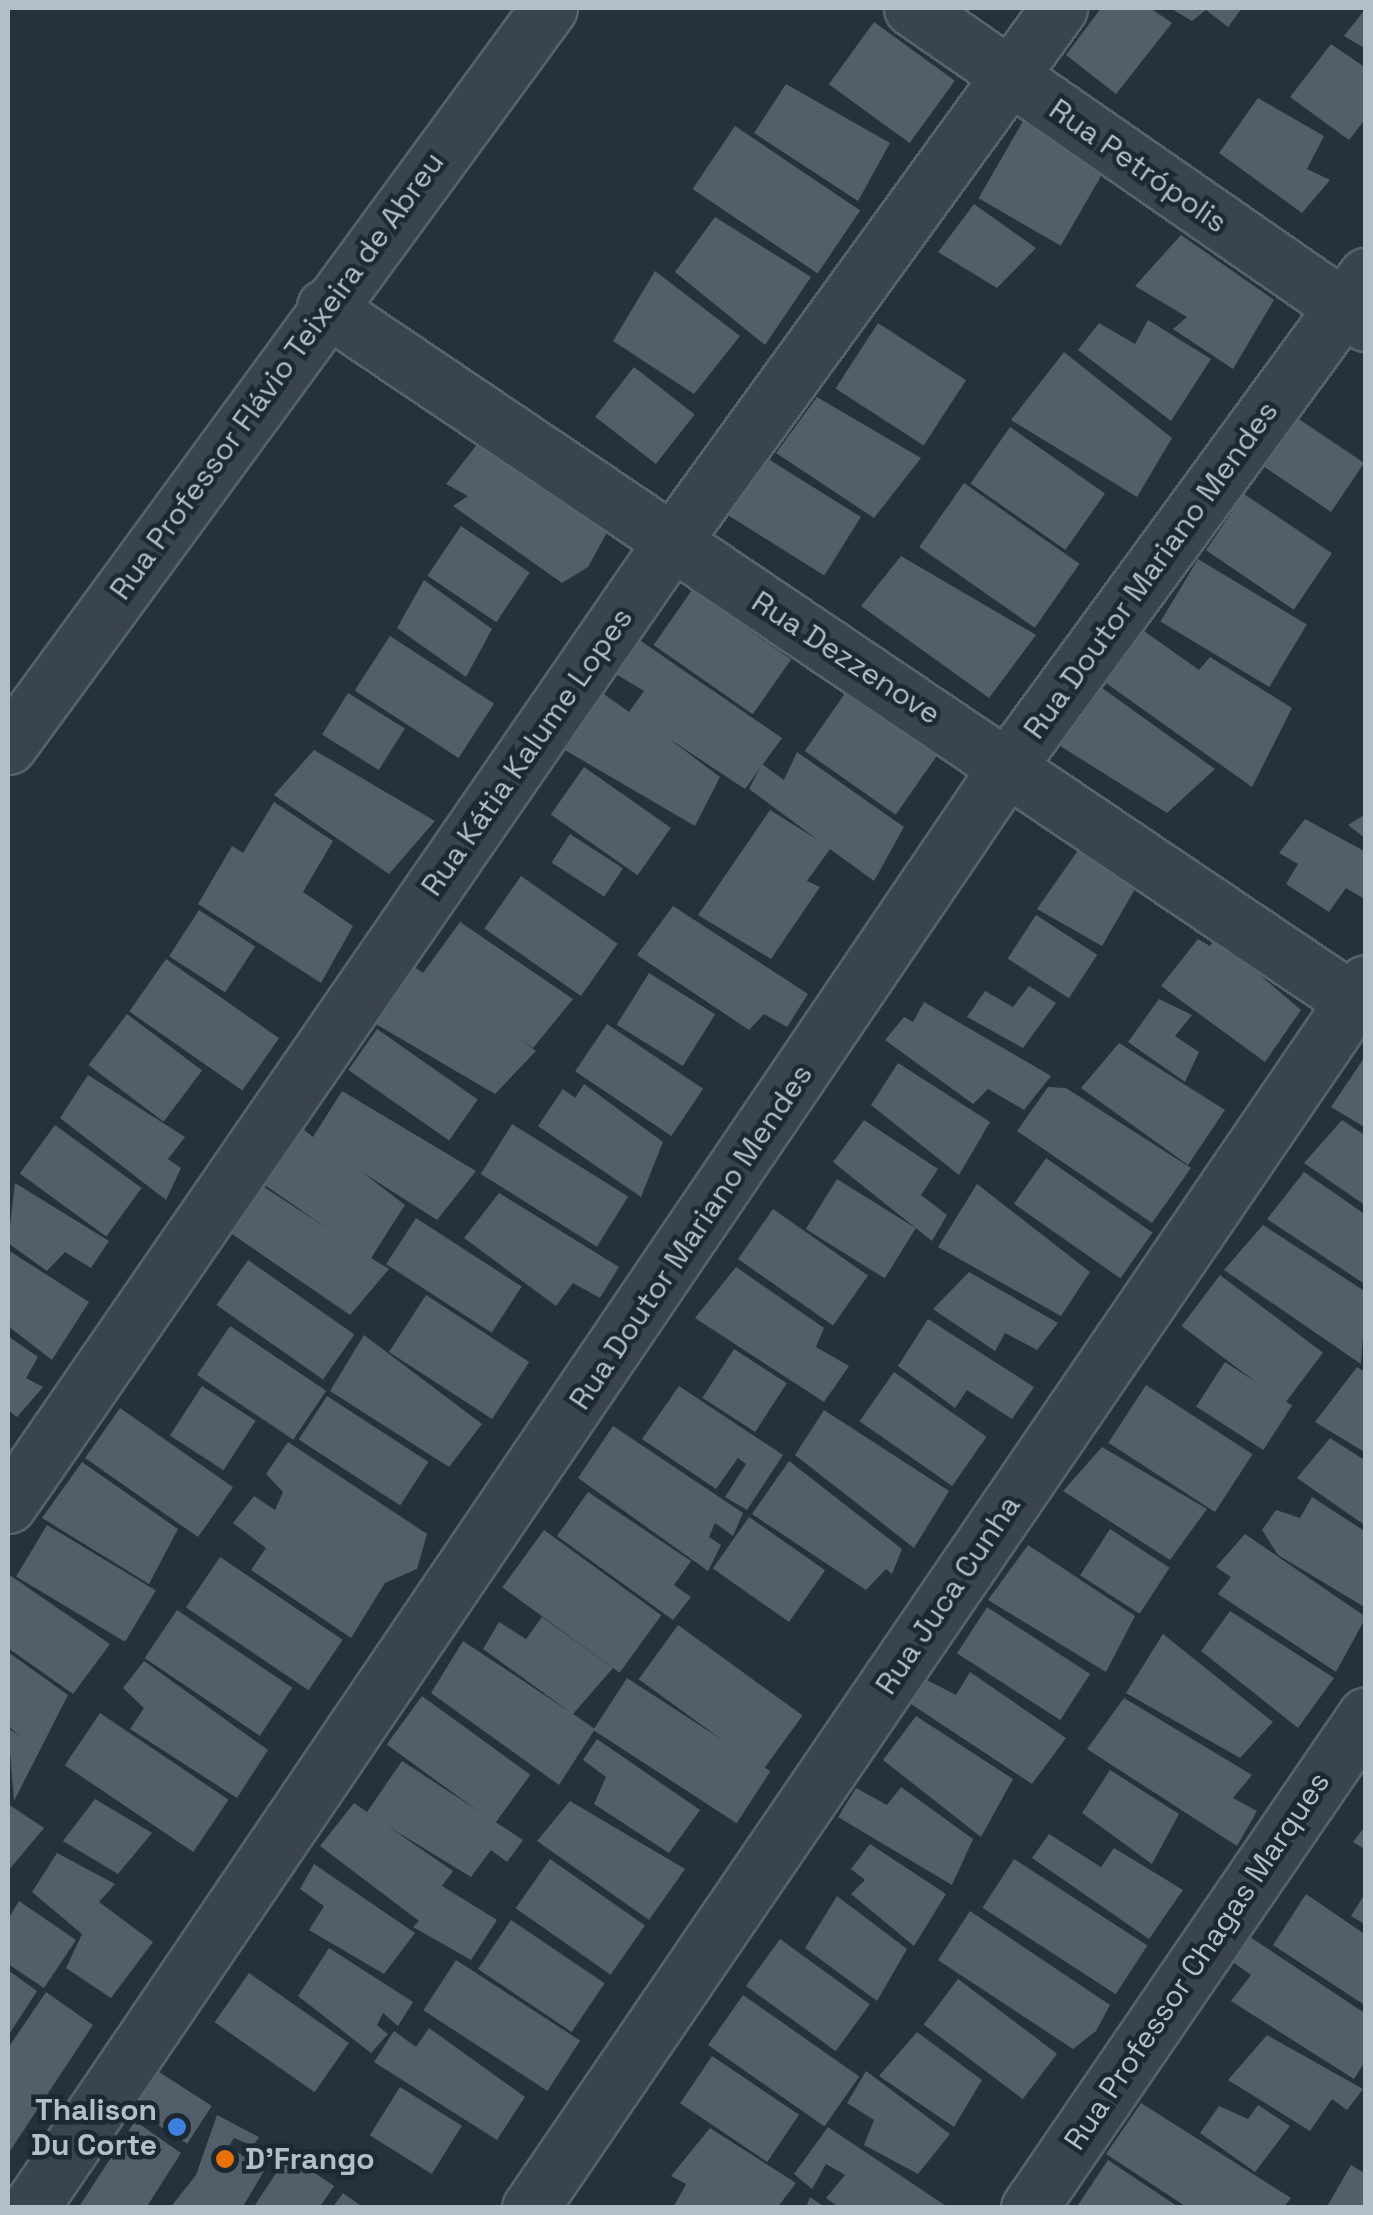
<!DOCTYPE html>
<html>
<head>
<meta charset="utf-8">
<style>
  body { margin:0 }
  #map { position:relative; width:1373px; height:2215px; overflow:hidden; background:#25323b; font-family:"Space Grotesk",sans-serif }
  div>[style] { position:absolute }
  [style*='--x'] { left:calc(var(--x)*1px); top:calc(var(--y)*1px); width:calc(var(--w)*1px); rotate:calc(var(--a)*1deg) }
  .building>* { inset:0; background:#505f69; transform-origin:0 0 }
  .roads { filter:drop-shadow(2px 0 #57616a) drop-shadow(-2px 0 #57616a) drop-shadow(0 2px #57616a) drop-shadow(0 -2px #57616a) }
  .minor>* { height:55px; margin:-27.5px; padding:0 27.5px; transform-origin:27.5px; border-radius:27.5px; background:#39444c }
  .dots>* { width:28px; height:28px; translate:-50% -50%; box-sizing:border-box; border:5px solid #1e2831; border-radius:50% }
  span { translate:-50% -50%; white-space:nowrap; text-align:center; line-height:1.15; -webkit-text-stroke:9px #1e2831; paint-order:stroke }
  .street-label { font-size:30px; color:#b4bec7 }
  .poi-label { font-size:30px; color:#b4bec7; font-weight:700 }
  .right { translate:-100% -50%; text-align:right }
  .left { translate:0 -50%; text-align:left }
  .frame { position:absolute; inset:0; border:10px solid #b4bec7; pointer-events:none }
</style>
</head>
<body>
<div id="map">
  <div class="building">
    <i style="clip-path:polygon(1101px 8px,1150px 8px,1172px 23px,1116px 94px,1066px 55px)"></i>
    <i style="clip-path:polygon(1170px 8px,1242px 8px,1228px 27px,1206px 10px,1192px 21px)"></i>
    <i style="clip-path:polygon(1366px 8px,1366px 49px,1344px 36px)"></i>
    <i style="left:874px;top:22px;width:100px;height:77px;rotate:36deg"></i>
    <i style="clip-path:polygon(1331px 44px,1366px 68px,1366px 118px,1349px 140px,1290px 97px)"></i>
    <i style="clip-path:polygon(786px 84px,890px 143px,858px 201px,754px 133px)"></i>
    <i style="clip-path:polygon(1258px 98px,1324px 136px,1307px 169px,1330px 180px,1302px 213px,1219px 153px)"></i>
    <i style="left:1026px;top:116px;width:95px;height:95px;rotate:30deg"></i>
    <i style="left:735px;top:126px;width:151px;height:76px;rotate:34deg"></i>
    <i style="clip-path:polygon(974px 204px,1036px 248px,997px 288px,938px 252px)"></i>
    <i style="clip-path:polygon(715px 217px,811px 277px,765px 345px,675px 272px)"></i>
    <i style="clip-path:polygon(1181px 235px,1274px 300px,1233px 369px,1173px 329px,1187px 317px,1135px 286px)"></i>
    <i style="clip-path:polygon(655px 271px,740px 336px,694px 394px,613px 341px)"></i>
    <i style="clip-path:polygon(1148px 320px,1211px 359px,1171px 421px,1078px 350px,1099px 323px,1135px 344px)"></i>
    <i style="left:878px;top:323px;width:105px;height:78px;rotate:33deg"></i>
    <i style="clip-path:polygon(1064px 352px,1172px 438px,1137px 497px,1011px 420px)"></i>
    <i style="left:634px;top:367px;width:77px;height:63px;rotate:38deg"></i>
    <i style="clip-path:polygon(817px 397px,921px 458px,874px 518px,776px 453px)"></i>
    <i style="left:1287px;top:411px;width:93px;height:59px;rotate:34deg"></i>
    <i style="left:1010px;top:427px;width:116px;height:69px;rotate:35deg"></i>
    <i style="clip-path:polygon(479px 442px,609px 529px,588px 567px,562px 583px,453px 506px,468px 496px,446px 484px)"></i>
    <i style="left:765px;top:457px;width:113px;height:69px;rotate:32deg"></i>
    <i style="left:964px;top:483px;width:141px;height:78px;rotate:35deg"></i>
    <i style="left:1244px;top:494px;width:106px;height:68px;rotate:34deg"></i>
    <i style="left:461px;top:526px;width:83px;height:60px;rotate:34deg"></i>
    <i style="clip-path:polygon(901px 556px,1036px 635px,989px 698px,861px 606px)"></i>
    <i style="left:1198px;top:559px;width:127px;height:73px;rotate:31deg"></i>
    <i style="clip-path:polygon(424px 580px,492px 629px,466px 677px,397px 628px)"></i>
    <i style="left:692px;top:590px;width:121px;height:67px;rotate:35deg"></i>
    <i style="clip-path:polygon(1144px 631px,1199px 670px,1210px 657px,1292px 708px,1252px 787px,1106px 683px)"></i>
    <i style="left:390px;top:636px;width:124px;height:65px;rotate:33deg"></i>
    <i style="clip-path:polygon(638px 639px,782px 738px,745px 789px,668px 738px,720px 777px,695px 826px,558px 746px,601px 692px,629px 712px,644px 691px,611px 671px)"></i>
    <i style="clip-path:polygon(1098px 685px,1215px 769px,1167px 813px,1057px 744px)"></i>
    <i style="left:846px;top:692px;width:111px;height:72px;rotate:35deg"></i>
    <i style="left:348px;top:693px;width:67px;height:49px;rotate:32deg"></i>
    <i style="clip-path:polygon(314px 750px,435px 821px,389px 874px,274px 795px)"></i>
    <i style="clip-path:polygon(797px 752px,904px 827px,874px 881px,830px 849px,807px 881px,820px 887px,771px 959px,698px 915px,770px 810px,818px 840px,749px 789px,762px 764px,784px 780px)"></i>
    <i style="left:584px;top:767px;width:106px;height:58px;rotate:35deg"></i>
    <i style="clip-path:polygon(274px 802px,333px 841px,303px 892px,353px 926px,321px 983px,198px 904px,232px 846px,243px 853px)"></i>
    <i style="clip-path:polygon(1366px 814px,1366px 839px,1348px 825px)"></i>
    <i style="clip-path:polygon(1305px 819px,1366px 852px,1366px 900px,1346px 888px,1329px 912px,1286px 884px,1298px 864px,1279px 853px)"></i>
    <i style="left:570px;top:834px;width:63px;height:34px;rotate:33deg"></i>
    <i style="clip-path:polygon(1081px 846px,1138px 884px,1102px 946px,1037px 909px)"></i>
    <i style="left:521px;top:876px;width:118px;height:64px;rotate:35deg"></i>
    <i style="clip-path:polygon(673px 906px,808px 994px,787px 1027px,764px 1014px,749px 1030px,637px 955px)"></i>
    <i style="left:199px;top:910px;width:67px;height:55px;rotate:33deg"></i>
    <i style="left:1036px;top:915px;width:73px;height:52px;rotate:33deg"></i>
    <i style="clip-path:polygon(460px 922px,573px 999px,533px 1048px,519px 1038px,536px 1051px,495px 1094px,369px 1020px,409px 963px,423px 973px)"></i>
    <i style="clip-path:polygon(1216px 935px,1263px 964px,1259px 974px,1301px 1010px,1265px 1062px,1161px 986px,1198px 939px,1210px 946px)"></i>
    <i style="left:166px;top:959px;width:138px;height:64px;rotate:35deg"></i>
    <i style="left:649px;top:973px;width:78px;height:61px;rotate:32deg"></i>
    <i style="clip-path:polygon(1029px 986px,1056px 1003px,1023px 1048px,967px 1017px,985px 991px,1013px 1007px)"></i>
    <i style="clip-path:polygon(1159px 999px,1192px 1015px,1175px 1036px,1199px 1052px,1185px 1082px,1128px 1042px)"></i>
    <i style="clip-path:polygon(924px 1002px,1051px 1076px,1024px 1110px,988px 1089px,973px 1104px,885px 1040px,904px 1017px,913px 1022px)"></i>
    <i style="left:127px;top:1014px;width:94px;height:64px;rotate:37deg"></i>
    <i style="left:607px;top:1024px;width:116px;height:57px;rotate:34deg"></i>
    <i style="left:377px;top:1029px;width:123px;height:50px;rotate:35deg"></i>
    <i style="clip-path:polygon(1119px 1043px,1225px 1110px,1188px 1165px,1081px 1088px)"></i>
    <i style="clip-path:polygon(1366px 1055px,1366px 1128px,1331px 1107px)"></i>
    <i style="clip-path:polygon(898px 1063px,990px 1122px,959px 1175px,871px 1105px)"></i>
    <i style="clip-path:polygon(88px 1075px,185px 1137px,168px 1159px,181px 1168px,166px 1200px,60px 1118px)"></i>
    <i style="clip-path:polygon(584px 1084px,663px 1142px,641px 1197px,538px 1126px,563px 1089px,575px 1098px)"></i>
    <i style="clip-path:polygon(1048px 1087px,1066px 1088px,1191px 1168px,1152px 1223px,1017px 1131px)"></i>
    <i style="clip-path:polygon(342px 1091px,476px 1171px,437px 1220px,362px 1172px,405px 1205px,371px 1258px,389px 1269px,350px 1315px,229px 1232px,261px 1185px,328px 1229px,262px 1183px,298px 1125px,313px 1137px)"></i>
    <i style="clip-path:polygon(864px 1120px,938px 1169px,921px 1195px,947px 1215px,932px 1241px,833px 1162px)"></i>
    <i style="clip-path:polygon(1342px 1120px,1366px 1136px,1366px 1206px,1304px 1163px)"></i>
    <i style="left:512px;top:1124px;width:137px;height:59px;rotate:32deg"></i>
    <i style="left:55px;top:1125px;width:107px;height:60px;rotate:36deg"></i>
    <i style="left:1046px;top:1158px;width:130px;height:56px;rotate:35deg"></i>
    <i style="clip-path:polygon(1304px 1172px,1366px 1215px,1366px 1285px,1267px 1219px)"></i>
    <i style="left:837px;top:1179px;width:93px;height:59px;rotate:32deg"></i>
    <i style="clip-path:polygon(15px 1183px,109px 1241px,91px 1268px,65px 1252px,47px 1271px,8px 1243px)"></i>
    <i style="clip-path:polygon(977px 1184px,1090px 1272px,1061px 1316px,938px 1247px)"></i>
    <i style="clip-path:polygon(499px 1193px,619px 1267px,600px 1298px,573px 1283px,556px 1306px,464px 1238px)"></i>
    <i style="left:773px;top:1209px;width:116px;height:61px;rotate:35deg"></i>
    <i style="left:416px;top:1218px;width:126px;height:55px;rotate:33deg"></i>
    <i style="clip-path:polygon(1263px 1225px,1366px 1292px,1361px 1364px,1224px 1270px)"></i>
    <i style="clip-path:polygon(8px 1250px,89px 1302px,52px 1360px,8px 1326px)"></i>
    <i style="left:248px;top:1260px;width:130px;height:55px;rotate:35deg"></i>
    <i style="clip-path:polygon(736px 1267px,824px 1328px,816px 1347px,849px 1366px,824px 1402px,695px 1318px)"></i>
    <i style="clip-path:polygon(969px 1272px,1058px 1323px,1037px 1350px,1005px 1333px,995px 1351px,933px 1309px)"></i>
    <i style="left:1220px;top:1275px;width:129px;height:64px;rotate:37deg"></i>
    <i style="left:426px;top:1295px;width:123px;height:68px;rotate:33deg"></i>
    <i style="clip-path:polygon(928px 1319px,1034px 1387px,1012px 1419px,967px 1390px,955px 1408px,898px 1366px)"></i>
    <i style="left:230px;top:1326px;width:116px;height:59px;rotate:34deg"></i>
    <i style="clip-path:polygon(364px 1335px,482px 1424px,449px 1467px,330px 1391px)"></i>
    <i style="clip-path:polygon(8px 1336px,38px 1357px,26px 1378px,43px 1387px,17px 1417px,8px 1410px)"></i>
    <i style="left:734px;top:1349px;width:63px;height:58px;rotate:33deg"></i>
    <i style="left:1225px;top:1362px;width:80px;height:53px;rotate:33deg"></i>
    <i style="clip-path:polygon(1357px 1367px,1366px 1373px,1366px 1453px,1315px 1422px)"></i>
    <i style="left:894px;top:1372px;width:113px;height:60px;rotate:35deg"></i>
    <i style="left:1146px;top:1385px;width:127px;height:69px;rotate:33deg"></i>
    <i style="left:202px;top:1386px;width:64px;height:59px;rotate:33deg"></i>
    <i style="clip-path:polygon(679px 1386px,783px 1455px,747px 1510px,725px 1497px,746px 1464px,738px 1458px,716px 1489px,642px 1439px)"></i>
    <i style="left:327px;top:1396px;width:121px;height:52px;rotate:33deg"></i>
    <i style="left:120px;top:1408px;width:138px;height:61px;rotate:35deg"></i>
    <i style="clip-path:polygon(824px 1410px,949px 1491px,914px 1548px,795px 1455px)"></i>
    <i style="clip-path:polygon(613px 1426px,743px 1513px,733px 1536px,715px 1523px,709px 1537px,721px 1545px,708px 1571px,578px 1478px)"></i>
    <i style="clip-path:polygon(1330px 1438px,1366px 1461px,1366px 1526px,1297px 1478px)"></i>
    <i style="clip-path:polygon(288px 1442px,427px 1534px,417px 1569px,385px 1583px,351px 1638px,251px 1570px,266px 1548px,233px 1523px,254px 1496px,275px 1510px,283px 1492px,266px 1474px)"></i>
    <i style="clip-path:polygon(1102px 1447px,1207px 1509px,1170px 1560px,1063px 1491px)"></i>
    <i style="clip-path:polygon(789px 1461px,902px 1549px,892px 1574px,886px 1569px,866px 1590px,752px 1514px)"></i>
    <i style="clip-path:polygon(82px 1462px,178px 1529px,149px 1584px,42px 1518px)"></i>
    <i style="clip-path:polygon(588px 1492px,691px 1561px,674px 1585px,691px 1597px,673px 1620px,557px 1536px)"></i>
    <i style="clip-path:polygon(1312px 1497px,1366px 1532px,1366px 1608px,1278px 1555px,1262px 1530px,1276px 1510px,1300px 1518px)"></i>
    <i style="left:749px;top:1517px;width:93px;height:63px;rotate:35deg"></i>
    <i style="left:47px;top:1525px;width:127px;height:60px;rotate:31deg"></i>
    <i style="left:1110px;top:1529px;width:71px;height:55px;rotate:33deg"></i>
    <i style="left:544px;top:1530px;width:145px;height:71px;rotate:36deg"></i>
    <i style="clip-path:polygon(1245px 1534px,1366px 1617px,1336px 1672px,1218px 1594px,1231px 1577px,1216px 1567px)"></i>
    <i style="clip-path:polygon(1028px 1545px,1135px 1616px,1106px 1672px,988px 1600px)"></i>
    <i style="left:220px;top:1557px;width:148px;height:61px;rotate:34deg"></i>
    <i style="clip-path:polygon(8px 1574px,110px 1644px,73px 1694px,8px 1648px)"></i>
    <i style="left:987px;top:1607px;width:123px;height:55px;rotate:33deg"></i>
    <i style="left:177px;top:1610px;width:139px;height:58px;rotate:34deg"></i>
    <i style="clip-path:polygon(1230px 1611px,1334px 1678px,1298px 1728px,1201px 1651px)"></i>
    <i style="clip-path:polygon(542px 1617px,613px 1668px,573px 1714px,595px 1729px,559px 1785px,431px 1693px,463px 1641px,570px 1712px,483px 1649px,499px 1622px,526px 1639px)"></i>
    <i style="left:678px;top:1625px;width:154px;height:67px;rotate:36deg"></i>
    <i style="clip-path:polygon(1163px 1634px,1273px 1722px,1240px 1758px,1126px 1693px)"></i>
    <i style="clip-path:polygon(8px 1652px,68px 1695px,14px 1801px,8px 1728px,21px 1737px,8px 1726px)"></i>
    <i style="clip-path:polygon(144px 1661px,268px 1750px,237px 1798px,130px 1729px,144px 1708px,123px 1688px)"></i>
    <i style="clip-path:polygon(970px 1672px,1066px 1738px,1032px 1784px,905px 1700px,923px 1678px,956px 1695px)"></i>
    <i style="left:627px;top:1678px;width:171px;height:62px;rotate:33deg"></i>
    <i style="left:422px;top:1696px;width:134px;height:60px;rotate:36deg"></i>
    <i style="clip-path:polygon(1124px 1698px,1252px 1775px,1233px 1798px,1257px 1811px,1237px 1846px,1087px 1749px)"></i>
    <i style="left:100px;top:1713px;width:155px;height:63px;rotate:34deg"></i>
    <i style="clip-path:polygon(916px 1716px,1013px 1779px,981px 1837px,883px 1760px)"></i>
    <i style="clip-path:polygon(597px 1739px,700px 1810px,669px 1853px,594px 1804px,606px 1777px,583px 1760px)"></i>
    <i style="clip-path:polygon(402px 1761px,523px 1840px,507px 1862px,491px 1850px,471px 1877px,389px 1827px,453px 1871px,442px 1886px,497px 1920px,471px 1960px,413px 1927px,419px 1921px,320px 1846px,354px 1803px,367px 1812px)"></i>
    <i style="clip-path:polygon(1110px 1770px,1179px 1814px,1152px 1864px,1082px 1813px)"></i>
    <i style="clip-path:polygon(901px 1787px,973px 1839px,952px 1885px,838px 1817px,856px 1788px,887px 1805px)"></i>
    <i style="clip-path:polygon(95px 1799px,152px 1833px,118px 1874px,63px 1841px)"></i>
    <i style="clip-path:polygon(570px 1801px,685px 1869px,649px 1920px,537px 1841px)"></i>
    <i style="clip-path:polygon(8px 1804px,44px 1828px,8px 1871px)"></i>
    <i style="clip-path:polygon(1366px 1825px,1366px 1850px,1353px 1842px)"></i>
    <i style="clip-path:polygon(1049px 1834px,1101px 1867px,1114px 1848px,1183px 1890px,1149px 1939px,1032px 1858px)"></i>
    <i style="clip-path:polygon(870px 1844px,946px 1894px,914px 1946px,851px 1894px,865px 1880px,851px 1869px)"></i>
    <i style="clip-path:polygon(57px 1853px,115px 1884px,99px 1902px,153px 1942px,111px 1998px,66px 1968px,82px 1934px,32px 1892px)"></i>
    <i style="left:550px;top:1859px;width:116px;height:60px;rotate:35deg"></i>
    <i style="left:1014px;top:1859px;width:159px;height:58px;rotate:33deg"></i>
    <i style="clip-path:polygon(314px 1864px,415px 1933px,384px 1974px,309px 1930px,324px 1906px,300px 1889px)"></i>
    <i style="clip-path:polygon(1366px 1892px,1366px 1925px,1351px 1916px)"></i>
    <i style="clip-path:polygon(1306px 1894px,1366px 1935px,1366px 2006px,1273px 1945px)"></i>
    <i style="clip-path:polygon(837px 1896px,907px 1949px,877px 2001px,805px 1948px)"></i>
    <i style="clip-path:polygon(19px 1901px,76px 1940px,44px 1988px,8px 1964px,8px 1919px)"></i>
    <i style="clip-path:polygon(970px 1911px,1110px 2005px,1096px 2031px,1073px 2049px,938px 1960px)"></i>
    <i style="left:511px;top:1920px;width:113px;height:59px;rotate:34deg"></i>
    <i style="clip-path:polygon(1244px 1933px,1366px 2014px,1366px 2060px,1354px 2079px,1231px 2001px,1251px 1975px,1230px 1960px)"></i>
    <i style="left:780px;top:1939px;width:111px;height:58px;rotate:36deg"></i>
    <i style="clip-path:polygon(329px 1948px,413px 2002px,398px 2026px,383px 2013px,377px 2025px,388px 2034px,371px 2053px,298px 1996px)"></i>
    <i style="left:456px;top:1960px;width:148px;height:60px;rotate:33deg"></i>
    <i style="clip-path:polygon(8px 1970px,37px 1991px,8px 2036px)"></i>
    <i style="left:249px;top:1973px;width:122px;height:60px;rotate:35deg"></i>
    <i style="left:958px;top:1979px;width:124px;height:57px;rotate:37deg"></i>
    <i style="clip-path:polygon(46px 1992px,93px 2025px,8px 2154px,8px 2048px)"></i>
    <i style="left:743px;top:1995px;width:142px;height:61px;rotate:35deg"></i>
    <i style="clip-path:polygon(429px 2028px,525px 2097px,497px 2140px,374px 2062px,394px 2031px,416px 2047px)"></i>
    <i style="clip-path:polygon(917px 2032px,982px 2080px,954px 2127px,879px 2076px)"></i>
    <i style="clip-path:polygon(1267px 2035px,1363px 2089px,1347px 2110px,1332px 2099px,1310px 2131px,1228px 2080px)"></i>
    <i style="left:712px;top:2056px;width:105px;height:57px;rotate:34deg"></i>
    <i style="left:153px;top:2068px;width:70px;height:45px;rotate:33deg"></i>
    <i style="clip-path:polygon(866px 2071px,950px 2134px,918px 2174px,864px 2145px,874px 2120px,847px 2103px)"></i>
    <i style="left:400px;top:2087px;width:73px;height:57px;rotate:32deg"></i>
    <i style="clip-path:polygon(1141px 2103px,1291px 2198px,1283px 2208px,1188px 2208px,1106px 2154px)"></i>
    <i style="clip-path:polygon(1258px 2105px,1290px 2126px,1255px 2172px,1200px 2133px,1219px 2106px,1248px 2119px)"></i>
    <i style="clip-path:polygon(217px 2115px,259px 2137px,253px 2146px,234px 2138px,229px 2146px,264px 2171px,242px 2208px,170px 2208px,196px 2175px)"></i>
    <i style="clip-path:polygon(135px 2121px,181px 2153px,146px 2208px,78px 2208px)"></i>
    <i style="clip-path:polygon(828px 2127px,949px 2208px,840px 2208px,826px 2198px,845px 2175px,826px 2164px,812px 2189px,794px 2174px)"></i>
    <i style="clip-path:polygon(710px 2128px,796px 2183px,777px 2208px,673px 2208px,686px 2184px,671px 2176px)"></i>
    <i style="clip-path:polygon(288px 2155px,334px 2186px,319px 2208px,253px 2208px)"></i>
    <i style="clip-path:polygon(1108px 2160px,1180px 2208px,1076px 2208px)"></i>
    <i style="clip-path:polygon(1351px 2165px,1366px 2174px,1366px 2208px,1326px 2208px)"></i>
    <i style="clip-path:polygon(343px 2193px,364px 2208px,332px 2208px)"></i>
    <i style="clip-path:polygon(810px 2197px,826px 2208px,806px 2208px)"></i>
  </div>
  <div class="roads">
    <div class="minor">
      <i style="--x:912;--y:8;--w:553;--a:34.75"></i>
      <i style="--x:325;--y:307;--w:1256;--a:34.03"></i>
      <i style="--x:8;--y:746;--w:915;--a:-53.76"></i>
      <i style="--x:8;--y:1505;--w:1168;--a:-55.43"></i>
      <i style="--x:671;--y:543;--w:661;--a:-54.05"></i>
      <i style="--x:30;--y:2208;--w:1745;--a:-55.86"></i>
      <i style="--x:1009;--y:764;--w:605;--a:-53.81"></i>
      <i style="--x:530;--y:2208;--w:1483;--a:-55.69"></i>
      <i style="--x:1029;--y:2208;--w:597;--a:-55.64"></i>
    </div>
  </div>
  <div class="dots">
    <i style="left:177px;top:2127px;background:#3f7fe0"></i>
    <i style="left:225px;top:2159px;background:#e8710a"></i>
  </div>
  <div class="street-label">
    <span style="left:1138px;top:166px;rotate:35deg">Rua Petrópolis</span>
    <span style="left:277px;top:376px;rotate:-54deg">Rua Professor Flávio Teixeira de Abreu</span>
    <span style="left:1151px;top:570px;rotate:-54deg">Rua Doutor Mariano Mendes</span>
    <span style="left:846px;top:658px;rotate:33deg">Rua Dezzenove</span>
    <span style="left:527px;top:752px;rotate:-55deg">Rua Kátia Kalume Lopes</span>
    <span style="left:691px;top:1237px;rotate:-56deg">Rua Doutor Mariano Mendes</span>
    <span style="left:948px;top:1595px;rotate:-56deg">Rua Juca Cunha</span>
    <span style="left:1197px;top:1961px;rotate:-56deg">Rua Professor Chagas Marques</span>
  </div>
  <div class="poi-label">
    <span class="right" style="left:157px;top:2127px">Thalison<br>Du Corte</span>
    <span class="left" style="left:245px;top:2159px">D'Frango</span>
  </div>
  <div class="frame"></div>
</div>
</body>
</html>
